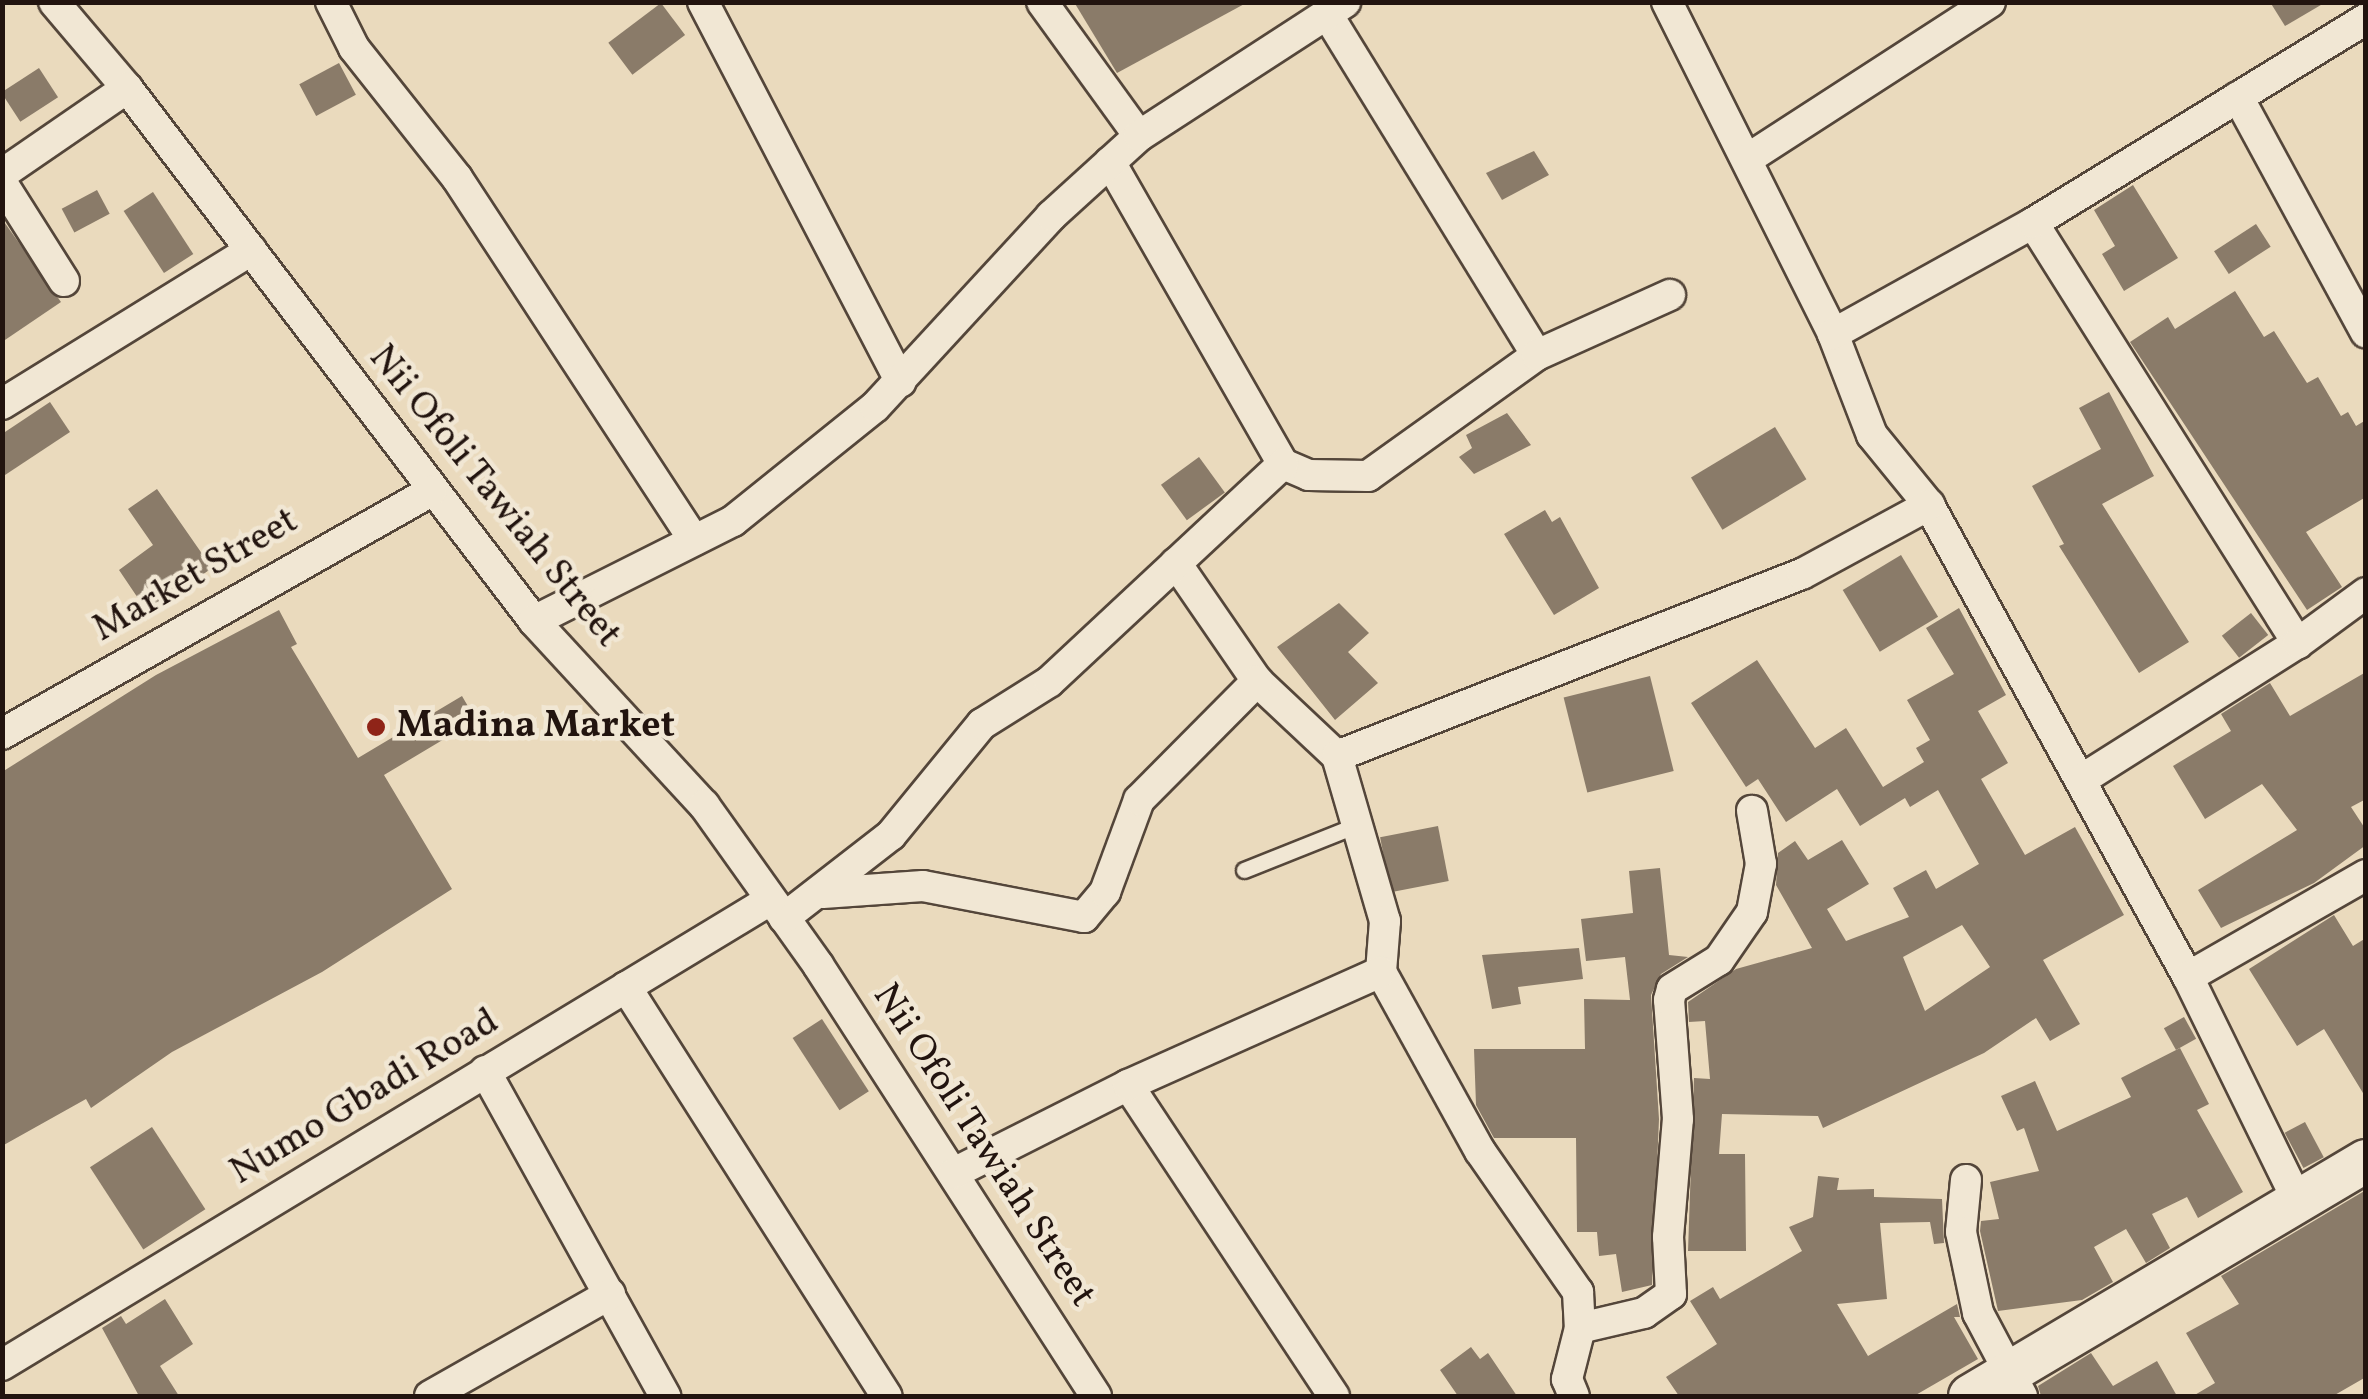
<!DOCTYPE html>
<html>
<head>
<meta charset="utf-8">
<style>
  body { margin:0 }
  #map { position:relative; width:2368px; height:1399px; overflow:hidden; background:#eadabd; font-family:Vollkorn,serif }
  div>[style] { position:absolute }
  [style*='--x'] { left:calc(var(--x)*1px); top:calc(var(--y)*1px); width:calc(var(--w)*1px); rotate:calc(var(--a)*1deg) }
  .building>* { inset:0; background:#8a7b69; transform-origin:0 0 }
  .roads { filter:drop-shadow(2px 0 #54463a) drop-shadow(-2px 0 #54463a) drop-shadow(0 2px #54463a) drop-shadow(0 -2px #54463a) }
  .lane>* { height:15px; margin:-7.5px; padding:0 7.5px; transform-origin:7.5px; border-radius:7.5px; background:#f1e7d4 }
  .street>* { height:30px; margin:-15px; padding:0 15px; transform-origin:15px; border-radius:15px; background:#f1e7d4 }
  .secondary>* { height:42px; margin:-21px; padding:0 21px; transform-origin:21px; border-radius:21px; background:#f1e7d4 }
  .dots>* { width:28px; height:28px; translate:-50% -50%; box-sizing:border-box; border:5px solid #f1e7d4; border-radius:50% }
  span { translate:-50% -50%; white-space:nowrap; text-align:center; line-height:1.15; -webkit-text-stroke:9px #f1e7d4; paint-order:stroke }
  .street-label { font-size:38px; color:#22140f }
  .poi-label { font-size:38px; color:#22140f; font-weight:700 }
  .left { translate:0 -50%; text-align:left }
  .frame { position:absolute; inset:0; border:5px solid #22140f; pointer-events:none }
</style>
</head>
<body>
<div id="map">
  <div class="building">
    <i style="clip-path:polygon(1074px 2px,1248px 2px,1117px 73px)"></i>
    <i style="clip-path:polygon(2270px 2px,2326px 2px,2285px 26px)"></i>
    <i style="left:661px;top:3px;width:40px;height:66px;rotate:53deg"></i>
    <i style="left:339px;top:63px;width:36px;height:45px;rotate:62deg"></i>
    <i style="left:39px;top:68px;width:35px;height:45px;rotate:57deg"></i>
    <i style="clip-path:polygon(1534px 151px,1549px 175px,1502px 200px,1486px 173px)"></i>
    <i style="clip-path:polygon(2133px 185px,2178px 258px,2124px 291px,2102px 254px,2115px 246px,2094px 210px)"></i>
    <i style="left:97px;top:190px;width:27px;height:40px;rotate:62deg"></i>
    <i style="left:153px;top:192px;width:74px;height:35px;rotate:57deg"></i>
    <i style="clip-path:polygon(2px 219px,61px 302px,2px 342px)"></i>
    <i style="left:2256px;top:224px;width:27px;height:50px;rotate:57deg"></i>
    <i style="clip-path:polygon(2235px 291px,2264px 337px,2274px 331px,2307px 383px,2318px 377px,2341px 416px,2348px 412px,2356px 426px,2366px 420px,2366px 497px,2306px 532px,2342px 587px,2307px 610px,2130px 342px,2168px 317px,2175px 329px)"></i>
    <i style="clip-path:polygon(2109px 392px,2154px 476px,2102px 504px,2189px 642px,2139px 673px,2059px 546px,2064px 544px,2032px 486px,2101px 449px,2079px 408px)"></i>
    <i style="clip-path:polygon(50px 402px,70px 432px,2px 477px,2px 434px)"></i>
    <i style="clip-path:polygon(1507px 413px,1531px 445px,1474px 474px,1459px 457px,1472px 448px,1466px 435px)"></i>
    <i style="left:1775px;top:427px;width:61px;height:98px;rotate:59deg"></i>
    <i style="left:1199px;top:457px;width:44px;height:47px;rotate:54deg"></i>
    <i style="clip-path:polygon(157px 489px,212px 568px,148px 613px,119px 570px,153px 545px,128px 509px)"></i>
    <i style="clip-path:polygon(1545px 510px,1552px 522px,1560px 517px,1599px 588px,1554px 615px,1504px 534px)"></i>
    <i style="left:1901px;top:555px;width:72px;height:68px;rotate:59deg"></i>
    <i style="clip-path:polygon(1339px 603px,1369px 633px,1348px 652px,1378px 683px,1335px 720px,1277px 647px)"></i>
    <i style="clip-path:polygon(evenodd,1959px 608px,2006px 695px,1978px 711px,2008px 763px,1981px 779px,2025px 855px,2075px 827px,2124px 915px,2043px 960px,2080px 1024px,2050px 1041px,2036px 1018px,1984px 1053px,1823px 1128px,1818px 1116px,1722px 1114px,1719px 1154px,1745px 1154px,1746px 1251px,1688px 1251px,1694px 1078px,1710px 1079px,1705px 1021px,1689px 1022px,1688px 1002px,1736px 969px,1812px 948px,1776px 885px,1778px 853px,1795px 841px,1808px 860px,1842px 840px,1869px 884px,1827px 909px,1846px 941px,1909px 917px,1893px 888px,1926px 870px,1936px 889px,1979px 864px,1938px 790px,1910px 807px,1905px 798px,1860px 826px,1837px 789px,1786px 822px,1758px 779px,1746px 787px,1691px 703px,1757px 660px,1815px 748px,1846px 728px,1883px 787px,1924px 762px,1916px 748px,1930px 740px,1907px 700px,1954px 674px,1926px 628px,1959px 608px,1962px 925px,1990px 967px,1925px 1011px,1903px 957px,1962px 925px)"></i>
    <i style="clip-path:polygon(279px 610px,297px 644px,291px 647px,358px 758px,462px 696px,476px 720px,384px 775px,452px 889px,322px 972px,172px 1052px,91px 1108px,86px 1099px,2px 1146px,2px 772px,156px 675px)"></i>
    <i style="left:2251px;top:613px;width:28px;height:37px;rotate:52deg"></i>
    <i style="clip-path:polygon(2366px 672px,2366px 799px,2351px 807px,2366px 830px,2366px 845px,2314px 883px,2221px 928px,2198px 890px,2297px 830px,2262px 784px,2205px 819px,2173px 766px,2231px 731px,2221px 714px,2270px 683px,2290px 716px)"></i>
    <i style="left:1650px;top:676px;width:98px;height:89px;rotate:76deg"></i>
    <i style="left:1438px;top:826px;width:56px;height:59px;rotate:79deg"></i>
    <i style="clip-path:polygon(1660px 868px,1669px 955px,1688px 957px,1661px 974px,1651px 995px,1659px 1119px,1652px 1285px,1622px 1292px,1616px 1254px,1599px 1256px,1597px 1232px,1577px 1232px,1576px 1138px,1494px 1138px,1476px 1105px,1474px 1049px,1585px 1049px,1584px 999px,1630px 1000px,1625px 957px,1586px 961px,1581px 919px,1633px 913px,1629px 871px)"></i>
    <i style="clip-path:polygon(2334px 915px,2353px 946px,2366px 938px,2366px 1098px,2324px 1029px,2297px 1046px,2249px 969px)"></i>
    <i style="clip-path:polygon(1579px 948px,1583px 979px,1518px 987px,1521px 1004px,1492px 1009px,1482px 955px)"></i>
    <i style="left:2184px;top:1017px;width:25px;height:23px;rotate:61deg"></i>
    <i style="left:822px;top:1019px;width:86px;height:35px;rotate:57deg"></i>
    <i style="clip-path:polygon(2180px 1048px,2209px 1104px,2197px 1110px,2243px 1192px,2198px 1218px,2187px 1197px,2152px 1214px,2170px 1248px,2146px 1263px,2126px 1229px,2094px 1247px,2113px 1282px,2082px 1300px,1998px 1311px,1980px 1231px,1981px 1221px,1999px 1219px,1990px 1182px,2039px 1171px,2024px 1128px,2017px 1131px,2001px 1096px,2035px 1081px,2057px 1131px,2131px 1097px,2121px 1078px)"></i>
    <i style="left:2305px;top:1122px;width:40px;height:23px;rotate:62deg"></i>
    <i style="left:152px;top:1127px;width:98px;height:74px;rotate:57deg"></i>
    <i style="clip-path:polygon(1818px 1176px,1839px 1178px,1837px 1190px,1874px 1189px,1874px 1197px,1942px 1199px,1944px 1243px,1934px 1244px,1930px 1222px,1880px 1223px,1887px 1299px,1837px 1304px,1868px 1356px,1957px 1304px,1960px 1317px,1954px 1317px,1978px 1359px,1914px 1396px,1679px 1396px,1666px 1377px,1717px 1344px,1690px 1301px,1713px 1287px,1720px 1299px,1802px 1251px,1789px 1227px,1813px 1217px)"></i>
    <i style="clip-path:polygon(2366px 1190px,2366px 1377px,2333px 1396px,2193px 1396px,2215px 1383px,2186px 1333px,2239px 1304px,2221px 1276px)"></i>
    <i style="clip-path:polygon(165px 1299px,193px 1344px,160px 1366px,179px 1396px,139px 1396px,102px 1328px,121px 1316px,126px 1324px)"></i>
    <i style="clip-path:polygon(1471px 1347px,1480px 1359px,1488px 1353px,1517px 1396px,1458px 1396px,1440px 1370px)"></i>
    <i style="clip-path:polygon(2091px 1353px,2113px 1386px,2157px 1361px,2177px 1396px,2041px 1396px,2038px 1386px)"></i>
  </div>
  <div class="roads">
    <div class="lane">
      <i style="--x:1244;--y:870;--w:124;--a:-21.8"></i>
    </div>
    <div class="street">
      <i style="--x:54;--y:2;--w:113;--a:49.7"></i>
      <i style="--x:127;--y:88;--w:671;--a:52.63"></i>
      <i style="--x:534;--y:621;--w:251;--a:47.3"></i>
      <i style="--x:704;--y:805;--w:196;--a:54.5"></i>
      <i style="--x:818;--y:965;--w:513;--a:57.18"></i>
      <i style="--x:331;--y:2;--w:51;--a:63.4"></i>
      <i style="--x:354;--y:48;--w:166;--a:51.6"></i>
      <i style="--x:457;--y:178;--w:433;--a:56.8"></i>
      <i style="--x:703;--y:2;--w:428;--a:62.5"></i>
      <i style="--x:1042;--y:2;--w:165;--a:54.1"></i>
      <i style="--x:1667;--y:2;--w:371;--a:63.4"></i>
      <i style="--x:1833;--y:334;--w:108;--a:68.9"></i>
      <i style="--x:1872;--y:435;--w:90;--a:50.8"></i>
      <i style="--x:1929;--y:505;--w:538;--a:61.25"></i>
      <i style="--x:2188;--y:977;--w:250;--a:63.9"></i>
      <i style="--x:1327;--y:14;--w:400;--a:58.4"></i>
      <i style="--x:2238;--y:97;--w:268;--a:61.5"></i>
      <i style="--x:1749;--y:158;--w:287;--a:-32.9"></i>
      <i style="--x:1110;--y:162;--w:348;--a:60.2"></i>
      <i style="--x:1283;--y:464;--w:28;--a:23"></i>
      <i style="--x:1309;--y:475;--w:59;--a:1"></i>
      <i style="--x:1368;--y:476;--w:208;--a:-35.6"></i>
      <i style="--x:1537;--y:355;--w:146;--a:-24.3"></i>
      <i style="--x:2;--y:174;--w:152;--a:-34.5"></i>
      <i style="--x:2;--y:183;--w:116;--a:57.7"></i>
      <i style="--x:2033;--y:223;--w:497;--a:57.8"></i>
      <i style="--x:1833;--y:334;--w:229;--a:-29"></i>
      <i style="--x:2033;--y:223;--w:391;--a:-31.5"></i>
      <i style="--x:2;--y:404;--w:293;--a:-31.7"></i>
      <i style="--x:1176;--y:563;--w:143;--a:55.5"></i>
      <i style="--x:1257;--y:681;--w:110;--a:43.2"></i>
      <i style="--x:1337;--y:756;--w:172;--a:73.8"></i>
      <i style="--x:1385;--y:921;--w:51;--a:94.5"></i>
      <i style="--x:1381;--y:972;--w:205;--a:61.1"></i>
      <i style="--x:1480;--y:1151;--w:172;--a:55.2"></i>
      <i style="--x:1578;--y:1292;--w:36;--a:87"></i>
      <i style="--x:1580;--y:1328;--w:53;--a:104.3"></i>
      <i style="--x:1567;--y:1379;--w:18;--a:68"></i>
      <i style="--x:534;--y:621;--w:223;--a:-26.7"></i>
      <i style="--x:733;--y:521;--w:182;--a:-38.8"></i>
      <i style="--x:875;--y:407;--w:260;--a:-47.3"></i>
      <i style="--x:1051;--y:216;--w:119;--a:-42.3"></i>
      <i style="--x:1139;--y:136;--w:246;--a:-33"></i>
      <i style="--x:2;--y:734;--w:493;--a:-29.5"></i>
      <i style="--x:1337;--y:756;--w:499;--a:-21.4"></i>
      <i style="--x:1802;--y:574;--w:145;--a:-28.5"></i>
      <i style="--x:2081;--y:780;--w:257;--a:-32.3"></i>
      <i style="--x:2298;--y:643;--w:84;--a:-36.3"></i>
      <i style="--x:823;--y:893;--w:100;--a:-4"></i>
      <i style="--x:923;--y:886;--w:164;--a:10.9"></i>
      <i style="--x:1084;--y:917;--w:33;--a:-50"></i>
      <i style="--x:1105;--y:892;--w:98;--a:-69.7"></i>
      <i style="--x:1139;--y:800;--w:168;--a:-45.2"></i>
      <i style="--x:784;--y:918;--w:135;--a:-37.8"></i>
      <i style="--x:891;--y:835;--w:144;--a:-50.7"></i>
      <i style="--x:982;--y:724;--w:79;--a:-32.1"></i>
      <i style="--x:1049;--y:682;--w:320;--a:-43"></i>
      <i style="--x:2188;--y:977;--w:205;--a:-29.8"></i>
      <i style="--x:626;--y:987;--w:485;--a:57.5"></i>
      <i style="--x:485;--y:1071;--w:372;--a:61"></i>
      <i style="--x:1128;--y:1085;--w:373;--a:56.5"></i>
      <i style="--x:954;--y:1173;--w:195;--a:-26.8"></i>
      <i style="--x:1128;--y:1085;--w:277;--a:-24.1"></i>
      <i style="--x:1966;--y:1180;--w:52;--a:95.5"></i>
      <i style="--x:1961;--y:1232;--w:83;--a:78.1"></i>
      <i style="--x:1978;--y:1313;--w:94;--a:62.1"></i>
      <i style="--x:1580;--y:1328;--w:66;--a:-13.2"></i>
      <i style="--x:1644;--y:1313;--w:33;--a:-35"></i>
      <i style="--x:1671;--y:1294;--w:57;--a:-93"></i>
      <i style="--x:1668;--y:1237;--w:118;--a:-85.2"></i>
      <i style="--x:1678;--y:1119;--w:119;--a:-94.3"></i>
      <i style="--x:1669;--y:1000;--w:11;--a:-75"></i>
      <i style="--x:1672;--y:989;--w:55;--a:-31.7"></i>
      <i style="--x:1719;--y:960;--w:58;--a:-55.5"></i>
      <i style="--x:1752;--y:912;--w:49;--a:-79.4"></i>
      <i style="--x:1761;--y:864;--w:54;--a:-99.6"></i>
      <i style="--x:2;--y:1365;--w:898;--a:-31.19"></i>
      <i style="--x:430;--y:1396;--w:207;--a:-29.5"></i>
    </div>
    <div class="secondary">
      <i style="--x:1970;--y:1396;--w:460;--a:-30.7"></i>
    </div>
  </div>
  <div class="dots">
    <i style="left:376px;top:727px;background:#8f2418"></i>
  </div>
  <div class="street-label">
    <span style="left:494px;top:497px;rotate:51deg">Nii Ofoli Tawiah Street</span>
    <span style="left:196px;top:576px;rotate:-30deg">Market Street</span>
    <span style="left:365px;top:1098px;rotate:-31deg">Numo Gbadi Road</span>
    <span style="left:983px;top:1146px;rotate:57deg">Nii Ofoli Tawiah Street</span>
  </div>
  <div class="poi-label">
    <span class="left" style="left:396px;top:727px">Madina Market</span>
  </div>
  <div class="frame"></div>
</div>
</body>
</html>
